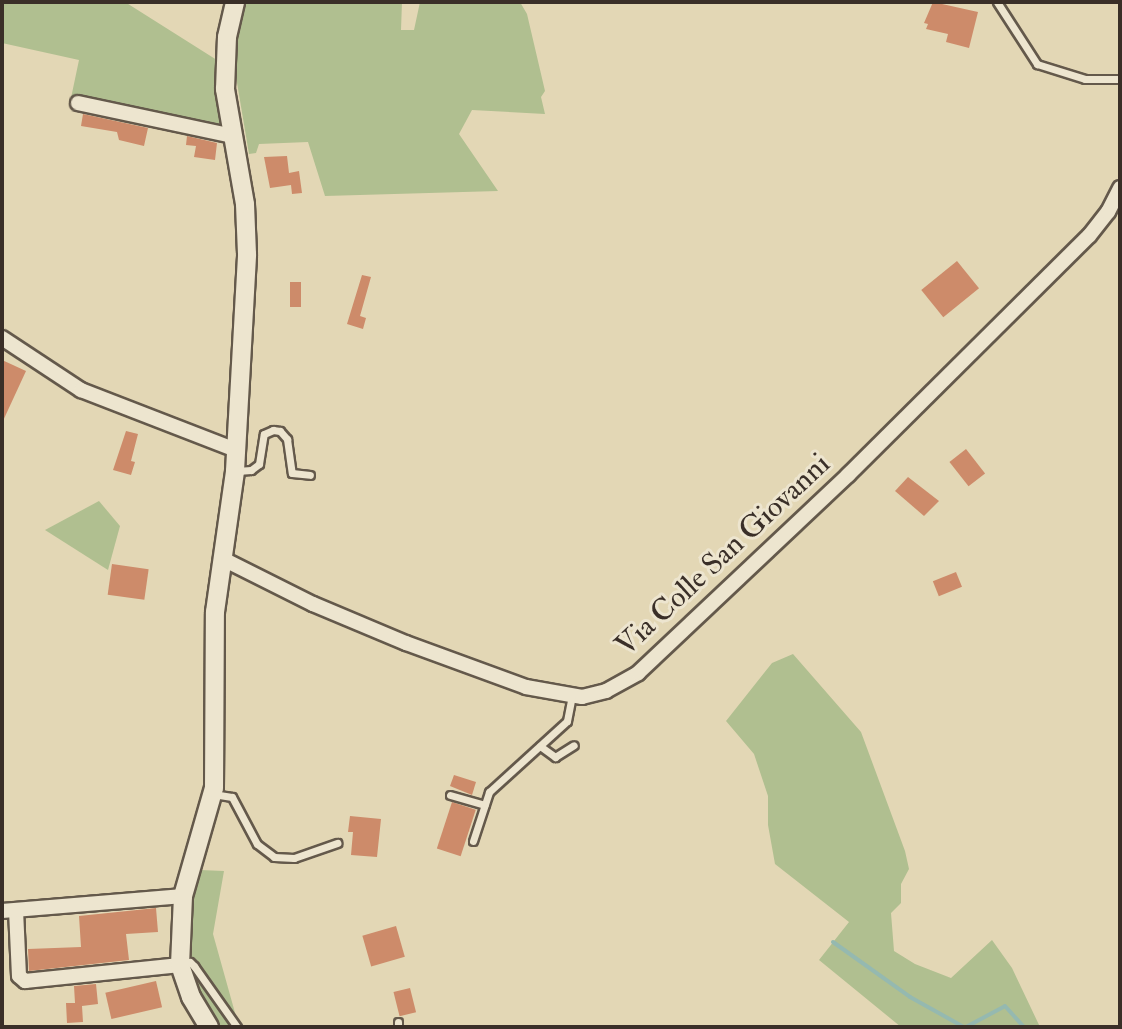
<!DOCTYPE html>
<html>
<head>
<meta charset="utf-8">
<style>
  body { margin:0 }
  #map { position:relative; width:1122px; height:1029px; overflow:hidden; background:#e3d7b5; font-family:"IM FELL Double Pica",serif }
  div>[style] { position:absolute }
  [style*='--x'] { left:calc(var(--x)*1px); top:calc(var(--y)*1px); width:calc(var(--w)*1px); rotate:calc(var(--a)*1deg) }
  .green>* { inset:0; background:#b0bf90 }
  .stream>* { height:4px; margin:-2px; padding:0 2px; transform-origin:2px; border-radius:2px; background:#95b9b0 }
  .building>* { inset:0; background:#cd8b6a; transform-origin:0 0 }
  .roads { filter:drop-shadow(2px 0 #64594b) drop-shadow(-2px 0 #64594b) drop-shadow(0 2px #64594b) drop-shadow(0 -2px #64594b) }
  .service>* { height:7px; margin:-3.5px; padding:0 3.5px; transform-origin:3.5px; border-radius:3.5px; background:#ede5cf }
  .minor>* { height:14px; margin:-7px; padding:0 7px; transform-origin:7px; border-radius:7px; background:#ede5cf }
  .secondary>* { height:18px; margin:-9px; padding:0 9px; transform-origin:9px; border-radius:9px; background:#ede5cf }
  span { translate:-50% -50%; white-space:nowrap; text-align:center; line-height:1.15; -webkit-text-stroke:6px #ede5cf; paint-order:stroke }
  .street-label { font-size:30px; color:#3a2f28 }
  .frame { position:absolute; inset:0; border:4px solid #3a2f28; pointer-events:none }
</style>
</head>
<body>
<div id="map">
  <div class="green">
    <i style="clip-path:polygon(2px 2px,125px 2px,220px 62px,228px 132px,71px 98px,79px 60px,2px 43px)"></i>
    <i style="clip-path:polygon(243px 2px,402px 2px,401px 30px,414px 30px,420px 2px,520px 2px,527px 14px,545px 91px,541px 97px,545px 114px,472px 110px,459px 134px,498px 191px,325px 196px,308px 142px,259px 144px,256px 153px,249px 154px,234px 65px)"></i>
    <i style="clip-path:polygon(99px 501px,120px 526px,108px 570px,45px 530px)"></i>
    <i style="clip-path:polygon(793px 654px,861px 732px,905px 851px,909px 869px,901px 884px,901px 903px,891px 913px,894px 951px,915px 964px,951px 978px,992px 940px,1012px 968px,1040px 1027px,901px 1027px,819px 960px,849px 922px,775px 864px,768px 825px,768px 796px,754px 754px,726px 721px,772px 663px)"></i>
    <i style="clip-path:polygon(200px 870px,224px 871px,213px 934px,239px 1027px,197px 1027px,189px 1010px,178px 888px)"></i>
  </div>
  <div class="stream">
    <i style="--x:833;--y:942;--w:95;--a:35.5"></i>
    <i style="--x:910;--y:997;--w:62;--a:29.1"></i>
    <i style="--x:966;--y:1027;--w:44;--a:-28.3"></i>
    <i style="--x:1005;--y:1006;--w:28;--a:48"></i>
  </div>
  <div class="building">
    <i style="clip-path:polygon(933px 2px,978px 12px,969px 48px,946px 42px,948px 34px,926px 29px,928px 24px,924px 23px)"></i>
    <i style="clip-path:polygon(83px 114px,148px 128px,144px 146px,119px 140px,117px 132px,81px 126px)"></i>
    <i style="clip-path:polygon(187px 136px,217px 143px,215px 160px,194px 157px,196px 146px,186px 145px)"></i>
    <i style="clip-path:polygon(287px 156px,289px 173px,299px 171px,302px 193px,292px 194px,291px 185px,270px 188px,264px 157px)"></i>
    <i style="left:957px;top:261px;width:35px;height:46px;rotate:51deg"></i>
    <i style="clip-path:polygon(362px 275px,371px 277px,360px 316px,366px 318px,363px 329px,347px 324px)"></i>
    <i style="left:290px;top:282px;width:11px;height:25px"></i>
    <i style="clip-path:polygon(2px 360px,26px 371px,2px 423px)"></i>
    <i style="clip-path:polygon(126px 431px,138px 434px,131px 461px,135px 462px,131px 475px,113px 470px)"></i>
    <i style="left:966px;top:449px;width:31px;height:21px;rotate:52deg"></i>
    <i style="clip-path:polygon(908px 477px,939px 501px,924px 516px,895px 491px)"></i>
    <i style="left:112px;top:564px;width:37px;height:31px;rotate:8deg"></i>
    <i style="left:956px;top:572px;width:16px;height:25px;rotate:68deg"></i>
    <i style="clip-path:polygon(454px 775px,476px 782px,472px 795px,450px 786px)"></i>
    <i style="left:452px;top:802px;width:25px;height:49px;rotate:18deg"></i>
    <i style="clip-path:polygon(350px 816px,381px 819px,377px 857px,351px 855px,353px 832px,348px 832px)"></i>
    <i style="clip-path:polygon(156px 908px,158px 932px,126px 934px,129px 960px,29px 971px,28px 949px,81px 947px,79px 916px)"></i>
    <i style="left:396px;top:926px;width:32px;height:35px;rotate:74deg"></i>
    <i style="left:156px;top:981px;width:27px;height:52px;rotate:77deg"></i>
    <i style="clip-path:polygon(96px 984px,98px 1004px,82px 1006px,83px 1022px,67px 1023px,66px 1003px,75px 1003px,74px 986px)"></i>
    <i style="left:410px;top:988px;width:25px;height:17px;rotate:76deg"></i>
  </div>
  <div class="roads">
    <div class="service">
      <i style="--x:997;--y:2;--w:74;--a:57.2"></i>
      <i style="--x:1037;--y:64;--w:50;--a:17.4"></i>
      <i style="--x:1085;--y:79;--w:35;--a:0"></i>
      <i style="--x:237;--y:471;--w:14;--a:-4"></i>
      <i style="--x:251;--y:470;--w:10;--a:-37"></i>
      <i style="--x:259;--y:464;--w:30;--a:-81"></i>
      <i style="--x:264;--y:434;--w:10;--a:-24"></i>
      <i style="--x:273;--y:430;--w:7;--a:8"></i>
      <i style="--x:280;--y:431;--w:11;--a:49"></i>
      <i style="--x:287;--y:439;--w:34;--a:82"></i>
      <i style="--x:292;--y:473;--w:18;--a:6"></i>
      <i style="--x:540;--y:746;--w:19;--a:36"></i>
      <i style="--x:555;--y:757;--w:22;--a:-32"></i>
      <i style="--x:213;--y:794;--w:19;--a:9"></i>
      <i style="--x:232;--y:797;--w:53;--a:62"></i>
      <i style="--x:257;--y:844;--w:21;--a:37"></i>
      <i style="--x:274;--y:857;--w:20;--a:3"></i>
      <i style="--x:294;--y:858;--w:46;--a:-19.2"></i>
      <i style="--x:450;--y:795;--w:36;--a:16"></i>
      <i style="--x:473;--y:841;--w:52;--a:-71.9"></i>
      <i style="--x:489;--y:792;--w:105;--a:-42.3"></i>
      <i style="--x:567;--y:721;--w:25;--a:-79"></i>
      <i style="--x:181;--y:965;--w:9;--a:-18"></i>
      <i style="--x:190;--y:962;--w:6;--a:45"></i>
      <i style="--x:194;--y:966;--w:75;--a:54.8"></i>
      <i style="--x:398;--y:1027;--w:5;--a:-90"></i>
    </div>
    <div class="minor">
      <i style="--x:78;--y:103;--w:158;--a:12"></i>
      <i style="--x:2;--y:338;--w:95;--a:33.4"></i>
      <i style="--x:81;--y:390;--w:166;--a:21.2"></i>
      <i style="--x:223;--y:559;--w:101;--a:26.6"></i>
      <i style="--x:313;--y:604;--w:101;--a:22.8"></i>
      <i style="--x:406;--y:643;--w:128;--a:20.1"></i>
      <i style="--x:526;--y:687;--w:57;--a:10.1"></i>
      <i style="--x:582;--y:697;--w:25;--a:-14"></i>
      <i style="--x:606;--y:691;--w:37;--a:-29"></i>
      <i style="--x:638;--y:673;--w:289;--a:-43.3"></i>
      <i style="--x:848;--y:475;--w:339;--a:-44.8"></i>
      <i style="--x:1089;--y:236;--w:31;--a:-52"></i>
      <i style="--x:1108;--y:212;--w:27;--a:-63"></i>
      <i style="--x:16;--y:910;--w:66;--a:87.4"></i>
      <i style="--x:19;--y:976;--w:8;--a:40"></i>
      <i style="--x:25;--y:981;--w:156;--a:-5.9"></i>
      <i style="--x:2;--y:911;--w:182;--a:-4.7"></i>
    </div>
    <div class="secondary">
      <i style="--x:209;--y:1027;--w:35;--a:-121"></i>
      <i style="--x:191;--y:997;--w:34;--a:-109"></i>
      <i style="--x:180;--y:965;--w:69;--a:-87.5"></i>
      <i style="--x:183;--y:896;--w:112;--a:-74"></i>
      <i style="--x:214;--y:788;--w:176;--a:-89.7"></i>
      <i style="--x:215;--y:612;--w:142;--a:-81.9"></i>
      <i style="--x:235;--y:471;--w:217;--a:-86.8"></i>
      <i style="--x:247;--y:254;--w:50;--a:-92.3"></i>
      <i style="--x:245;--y:204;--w:117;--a:-99.9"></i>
      <i style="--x:225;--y:89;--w:52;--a:-87.8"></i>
      <i style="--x:227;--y:37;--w:36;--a:-77"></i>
    </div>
  </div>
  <div class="street-label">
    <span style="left:723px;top:555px;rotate:-43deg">Via Colle San Giovanni</span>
  </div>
  <div class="frame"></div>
</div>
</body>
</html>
